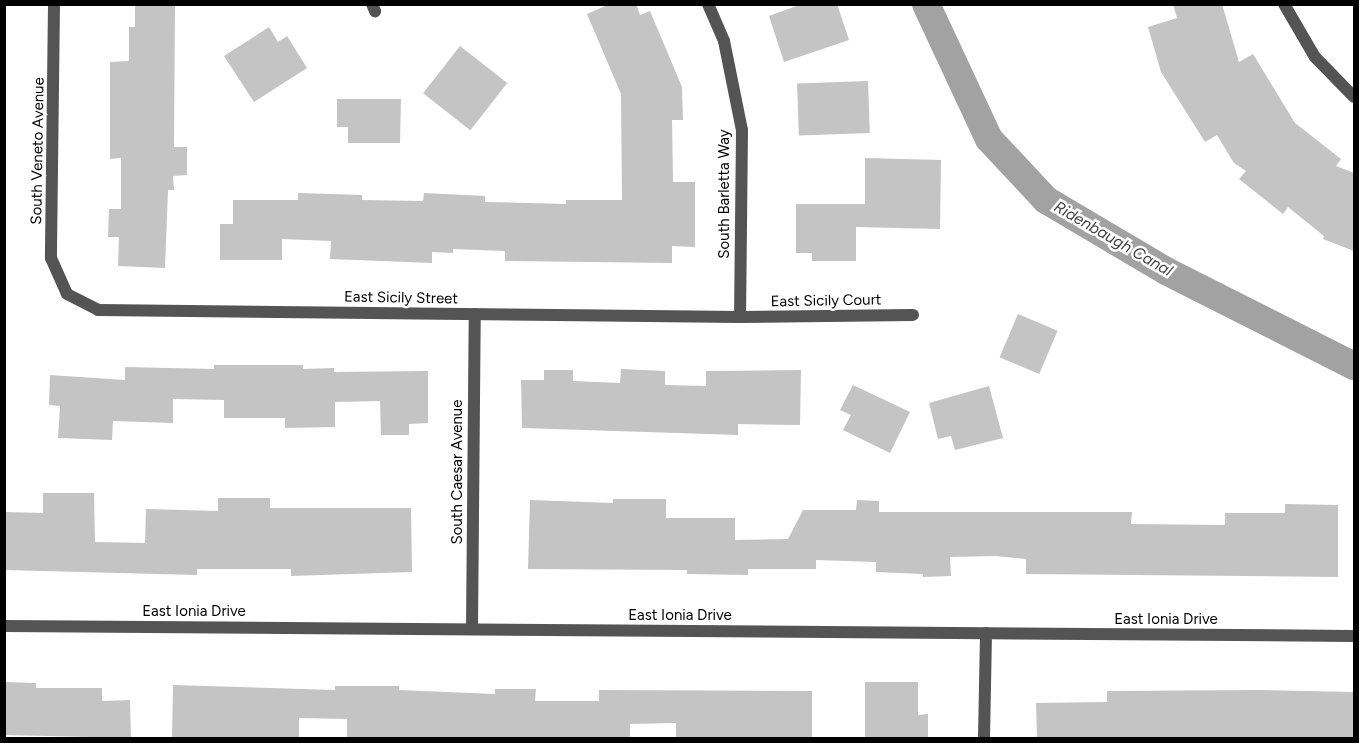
<!DOCTYPE html>
<html>
<head>
<meta charset="utf-8">
<style>
  body { margin:0 }
  #map { position:relative; width:1359px; height:743px; overflow:hidden; background:#fff; font-family:Figtree,sans-serif }
  div>[style] { position:absolute }
  [style*='--x'] { left:calc(var(--x)*1px); top:calc(var(--y)*1px); width:calc(var(--w)*1px); rotate:calc(var(--a)*1deg) }
  .canal>* { height:28px; margin:-14px; padding:0 14px; transform-origin:14px; border-radius:14px; background:#a2a2a2 }
  .building>* { inset:0; background:#c4c4c4; transform-origin:0 0 }
  .street>* { height:12px; margin:-6px; padding:0 6px; transform-origin:6px; border-radius:6px; background:#545454 }
  span { translate:-50% -50%; white-space:nowrap; text-align:center; line-height:1.15; -webkit-text-stroke:5px #fff; paint-order:stroke }
  .street-label { font-size:15px; color:#000 }
  .water-label { font-size:16px; color:#434343; font-style:italic }
  .frame { position:absolute; inset:0; border:6px solid #000; pointer-events:none }
</style>
</head>
<body>
<div id="map">
  <div class="canal">
    <i style="--x:926;--y:4;--w:149;--a:65"></i>
    <i style="--x:989;--y:139;--w:83;--a:46.9"></i>
    <i style="--x:1046;--y:200;--w:139;--a:30.6"></i>
    <i style="--x:1166;--y:271;--w:211;--a:26.8"></i>
  </div>
  <div class="building">
    <i style="clip-path:polygon(135px 4px,175px 4px,174px 147px,187px 147px,187px 175px,173px 176px,174px 190px,168px 190px,165px 268px,118px 266px,119px 237px,108px 237px,109px 209px,121px 209px,121px 158px,110px 159px,110px 62px,129px 61px,129px 27px,135px 27px)"></i>
    <i style="clip-path:polygon(610px 4px,636px 4px,640px 15px,650px 11px,682px 87px,683px 120px,672px 120px,673px 182px,695px 182px,695px 247px,672px 246px,672px 263px,505px 261px,505px 251px,453px 249px,453px 253px,432px 252px,432px 263px,330px 259px,331px 241px,282px 239px,282px 260px,220px 260px,220px 224px,233px 224px,233px 200px,298px 200px,298px 193px,362px 195px,362px 200px,423px 201px,424px 193px,485px 196px,485px 202px,566px 204px,566px 200px,622px 200px,621px 94px,587px 14px)"></i>
    <i style="clip-path:polygon(802px 4px,837px 4px,849px 40px,784px 62px,769px 16px)"></i>
    <i style="clip-path:polygon(1173px 4px,1222px 4px,1239px 62px,1253px 54px,1295px 123px,1341px 159px,1336px 166px,1354px 173px,1354px 251px,1323px 239px,1324px 236px,1288px 207px,1283px 214px,1239px 179px,1246px 171px,1234px 163px,1217px 135px,1205px 142px,1161px 72px,1148px 27px,1177px 18px)"></i>
    <i style="clip-path:polygon(269px 27px,278px 42px,287px 36px,307px 68px,254px 102px,224px 56px)"></i>
    <i style="left:460px;top:46px;width:60px;height:60px;rotate:38deg"></i>
    <i style="left:868px;top:81px;width:52px;height:71px;rotate:88deg"></i>
    <i style="clip-path:polygon(337px 99px,401px 99px,400px 143px,348px 143px,348px 127px,337px 127px)"></i>
    <i style="clip-path:polygon(865px 158px,941px 160px,940px 229px,856px 227px,856px 261px,812px 261px,812px 253px,796px 253px,796px 204px,865px 204px)"></i>
    <i style="left:1018px;top:314px;width:43px;height:47px;rotate:23deg"></i>
    <i style="clip-path:polygon(214px 365px,303px 365px,303px 369px,334px 368px,334px 372px,428px 371px,428px 423px,409px 424px,409px 435px,381px 435px,380px 401px,335px 402px,335px 427px,285px 428px,285px 418px,224px 418px,224px 400px,173px 399px,173px 423px,113px 421px,112px 440px,58px 438px,60px 406px,49px 405px,50px 375px,125px 380px,125px 367px,214px 369px)"></i>
    <i style="clip-path:polygon(621px 369px,665px 371px,665px 385px,706px 386px,706px 371px,801px 370px,800px 425px,738px 424px,738px 435px,522px 428px,521px 380px,544px 380px,544px 370px,573px 370px,573px 381px,620px 383px)"></i>
    <i style="clip-path:polygon(853px 385px,910px 412px,890px 453px,843px 430px,851px 415px,840px 410px)"></i>
    <i style="clip-path:polygon(989px 386px,1003px 438px,955px 450px,951px 436px,938px 439px,929px 403px)"></i>
    <i style="clip-path:polygon(43px 493px,94px 493px,95px 542px,145px 543px,146px 509px,218px 511px,218px 498px,270px 498px,270px 508px,411px 508px,412px 572px,291px 576px,291px 569px,197px 569px,197px 575px,4px 570px,4px 512px,43px 513px)"></i>
    <i style="clip-path:polygon(613px 499px,666px 499px,666px 518px,735px 518px,735px 540px,788px 539px,803px 510px,856px 510px,857px 500px,879px 501px,879px 512px,1132px 512px,1131px 524px,1225px 525px,1225px 513px,1285px 513px,1285px 504px,1338px 505px,1338px 577px,1026px 574px,1026px 559px,995px 556px,950px 557px,951px 576px,923px 577px,923px 574px,876px 572px,876px 562px,816px 560px,816px 569px,748px 569px,748px 575px,687px 574px,687px 570px,528px 569px,530px 500px,613px 503px)"></i>
    <i style="clip-path:polygon(4px 682px,36px 683px,36px 688px,102px 688px,102px 701px,130px 700px,131px 738px,4px 735px)"></i>
    <i style="clip-path:polygon(865px 682px,918px 682px,918px 715px,928px 714px,928px 738px,865px 738px)"></i>
    <i style="clip-path:polygon(173px 685px,335px 690px,335px 686px,399px 686px,399px 690px,495px 694px,495px 689px,536px 689px,535px 701px,599px 701px,599px 690px,812px 691px,812px 738px,676px 738px,676px 723px,630px 724px,630px 738px,347px 738px,347px 719px,299px 718px,299px 738px,172px 738px)"></i>
    <i style="clip-path:polygon(1260px 690px,1354px 692px,1354px 738px,1037px 738px,1036px 703px,1107px 702px,1107px 691px)"></i>
  </div>
  <div class="street">
    <i style="--x:54;--y:4;--w:254;--a:90.7"></i>
    <i style="--x:51;--y:258;--w:39;--a:66"></i>
    <i style="--x:67;--y:294;--w:35;--a:27"></i>
    <i style="--x:98;--y:310;--w:642;--a:0.62"></i>
    <i style="--x:740;--y:317;--w:173;--a:-0.7"></i>
    <i style="--x:372;--y:4;--w:8;--a:67"></i>
    <i style="--x:708;--y:4;--w:40;--a:66.6"></i>
    <i style="--x:724;--y:41;--w:91;--a:78.6"></i>
    <i style="--x:742;--y:130;--w:187;--a:90.6"></i>
    <i style="--x:1284;--y:4;--w:61;--a:59.7"></i>
    <i style="--x:1315;--y:57;--w:56;--a:45.7"></i>
    <i style="--x:4;--y:626;--w:1350;--a:0.42"></i>
    <i style="--x:472;--y:629;--w:315;--a:-89.5"></i>
    <i style="--x:984;--y:738;--w:105;--a:-88.9"></i>
  </div>
  <div class="street-label">
    <span style="left:38px;top:151px;rotate:-89deg">South Veneto Avenue</span>
    <span style="left:725px;top:194px;rotate:-90deg">South Barletta Way</span>
    <span style="left:401px;top:298px;rotate:1deg">East Sicily Street</span>
    <span style="left:826px;top:301px;rotate:-1deg">East Sicily Court</span>
    <span style="left:458px;top:472px;rotate:-90deg">South Caesar Avenue</span>
    <span style="left:194px;top:612px">East Ionia Drive</span>
    <span style="left:680px;top:616px">East Ionia Drive</span>
    <span style="left:1166px;top:620px">East Ionia Drive</span>
  </div>
  <div class="water-label">
    <span style="left:1113px;top:239px;rotate:30deg">Ridenbaugh Canal</span>
  </div>
  <div class="frame"></div>
</div>
</body>
</html>
